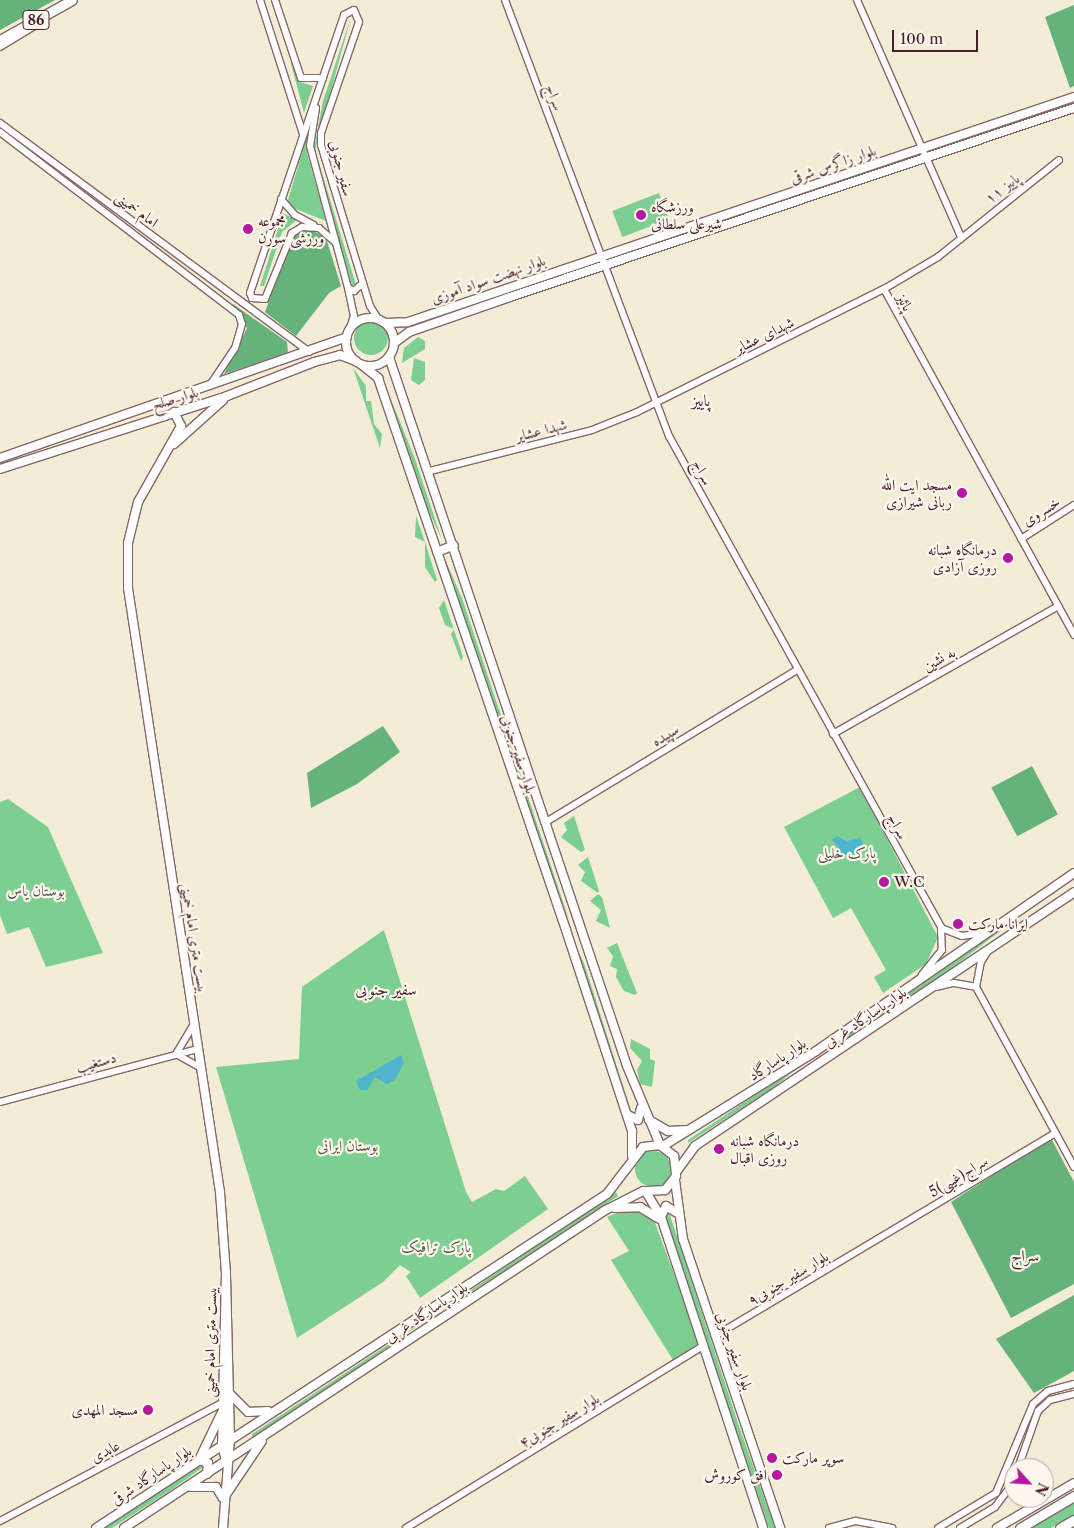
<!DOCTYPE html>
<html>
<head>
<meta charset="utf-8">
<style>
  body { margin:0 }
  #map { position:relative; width:1074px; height:1528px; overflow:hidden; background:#f3edd7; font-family:"Libre Caslon Text",Amiri,serif }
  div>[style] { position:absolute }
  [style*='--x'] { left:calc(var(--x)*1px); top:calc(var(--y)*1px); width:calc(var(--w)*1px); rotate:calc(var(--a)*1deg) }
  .green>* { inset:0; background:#7ccf90; transform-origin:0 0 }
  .round { border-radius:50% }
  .forest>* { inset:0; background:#65b27a; transform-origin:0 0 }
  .water>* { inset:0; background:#4eb5cd }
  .roads { filter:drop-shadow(1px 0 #856767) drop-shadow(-1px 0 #856767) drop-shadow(0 1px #856767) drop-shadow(0 -1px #856767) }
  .minor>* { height:6px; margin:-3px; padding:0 3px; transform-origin:3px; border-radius:3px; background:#fff }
  .major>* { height:8px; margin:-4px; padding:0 4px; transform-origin:4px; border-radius:4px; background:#fff }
  .major>.ring { margin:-4px; padding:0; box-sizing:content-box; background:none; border:8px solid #fff; border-radius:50% }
  .highway>* { height:9px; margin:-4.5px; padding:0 4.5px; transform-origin:4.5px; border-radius:4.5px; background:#fff }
  .dots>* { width:14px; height:14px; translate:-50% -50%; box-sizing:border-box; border:2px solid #fbf7ec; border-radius:50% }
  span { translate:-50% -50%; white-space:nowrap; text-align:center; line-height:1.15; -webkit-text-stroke:4.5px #fbf7ec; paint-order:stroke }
  .shield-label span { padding:1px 4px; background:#fbf7ec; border:1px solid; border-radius:4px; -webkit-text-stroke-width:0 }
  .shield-label { font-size:14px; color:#4a1f2b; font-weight:700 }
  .street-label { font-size:15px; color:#4a1f2b }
  .poi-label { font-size:15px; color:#4a1f2b }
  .left { translate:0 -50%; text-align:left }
  .right { translate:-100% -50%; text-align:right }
  .park-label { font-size:15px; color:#595449 }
  .neighbourhood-label { font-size:16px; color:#4a1f2b }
  .north { position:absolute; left:1004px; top:1458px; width:50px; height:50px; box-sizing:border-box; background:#fbf7ec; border:1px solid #b4a19f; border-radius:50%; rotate:116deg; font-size:14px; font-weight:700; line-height:20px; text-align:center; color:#4a1f2b }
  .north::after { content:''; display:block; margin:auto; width:18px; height:22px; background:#b5179e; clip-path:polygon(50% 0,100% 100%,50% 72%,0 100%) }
  .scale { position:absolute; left:892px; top:30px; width:86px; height:22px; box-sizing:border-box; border:2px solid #4a1f2b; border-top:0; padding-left:6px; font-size:15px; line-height:18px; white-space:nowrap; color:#4a1f2b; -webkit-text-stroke:4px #fbf7ec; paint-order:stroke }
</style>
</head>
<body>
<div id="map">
  <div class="green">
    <i style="clip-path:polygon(351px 17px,315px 150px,356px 285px,352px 285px,313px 154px,323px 101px)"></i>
    <i style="clip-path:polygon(290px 60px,300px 82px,313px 86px,304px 113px)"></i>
    <i style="clip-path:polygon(313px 116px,307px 153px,326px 221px,293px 208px,288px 200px)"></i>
    <i style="left:659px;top:193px;width:28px;height:50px;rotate:69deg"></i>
    <i style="clip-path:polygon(283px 213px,297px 220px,282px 232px,264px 286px,260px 286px)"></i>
    <i class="round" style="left:354px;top:321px;width:34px;height:34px"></i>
    <i style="clip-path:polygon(418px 337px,425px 341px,425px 349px,402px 363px,404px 348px)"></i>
    <i style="clip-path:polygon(414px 358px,425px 362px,425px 380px,419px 385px,411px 380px)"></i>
    <i style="clip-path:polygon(353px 368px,366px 386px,366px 401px,371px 401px,374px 424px,382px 434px,380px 448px)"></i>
    <i style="clip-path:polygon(388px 392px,415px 459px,442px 540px,425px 503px)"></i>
    <i style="clip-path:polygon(416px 516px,425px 542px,437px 580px,435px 582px,425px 567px,425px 542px,415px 537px)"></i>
    <i style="clip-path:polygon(444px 557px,462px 598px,569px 920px,550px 878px)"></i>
    <i style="clip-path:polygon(444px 600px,463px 657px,461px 661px,451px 634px,454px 629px,445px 625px,439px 608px)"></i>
    <i style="clip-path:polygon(860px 787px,938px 937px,926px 964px,883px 993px,874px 977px,886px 970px,851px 908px,833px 918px,784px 827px)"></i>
    <i style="clip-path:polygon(8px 799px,48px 827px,103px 953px,46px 967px,29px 927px,7px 934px,0 915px,0 802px)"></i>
    <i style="clip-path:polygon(574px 816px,585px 850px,581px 852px,561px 837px,567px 830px,564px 823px)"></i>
    <i style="clip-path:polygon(588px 857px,599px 891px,598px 893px,581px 881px,585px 872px,578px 865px)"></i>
    <i style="clip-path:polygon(598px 894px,602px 897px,610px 928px,596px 921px,601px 910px,590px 901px)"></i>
    <i style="clip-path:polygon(1034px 905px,939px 978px,826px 1054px,863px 1021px)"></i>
    <i style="clip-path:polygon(384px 930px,466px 1192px,472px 1202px,496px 1189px,504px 1191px,525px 1176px,548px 1209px,420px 1298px,406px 1276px,411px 1272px,400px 1265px,383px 1282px,297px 1338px,216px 1067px,299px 1059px,302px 987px)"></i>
    <i style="clip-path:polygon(571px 937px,584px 963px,633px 1117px,621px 1088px)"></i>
    <i style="clip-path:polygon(617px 943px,637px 993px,635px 995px,624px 991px,616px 977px,617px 969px,610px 966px,613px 956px,607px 948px)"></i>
    <i style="clip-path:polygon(631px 1039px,650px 1049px,650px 1059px,655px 1061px,652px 1087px,640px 1084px,637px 1070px,642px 1061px,630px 1048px)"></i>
    <i style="clip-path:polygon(807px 1060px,773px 1088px,688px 1143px,688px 1140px)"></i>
    <i class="round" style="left:635px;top:1151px;width:36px;height:36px"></i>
    <i style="clip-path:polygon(616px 1192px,618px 1196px,526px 1258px,440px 1311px)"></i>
    <i style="clip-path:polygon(668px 1209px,738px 1423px,775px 1528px,769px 1528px,700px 1324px,665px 1214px)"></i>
    <i style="clip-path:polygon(623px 1210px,645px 1213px,654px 1220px,701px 1347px,676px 1365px,611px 1260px,629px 1251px,607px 1217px)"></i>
    <i style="clip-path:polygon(427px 1319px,325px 1392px,252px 1437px,252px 1434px)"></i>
    <i style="clip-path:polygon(201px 1463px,202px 1468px,171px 1490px,112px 1528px,103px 1528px)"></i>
    <i style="clip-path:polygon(1074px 1503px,1074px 1515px,1051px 1528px,1030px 1528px)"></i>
  </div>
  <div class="forest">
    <i style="clip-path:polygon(0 0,55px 0,0 30px)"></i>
    <i style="clip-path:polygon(1074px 5px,1074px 86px,1070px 88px,1045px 17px)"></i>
    <i style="clip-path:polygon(308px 228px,326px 238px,341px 286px,329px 293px,296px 336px,265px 312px,291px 238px)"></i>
    <i style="clip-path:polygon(233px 304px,287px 342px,288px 353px,224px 374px,247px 328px)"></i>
    <i style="clip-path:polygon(383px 726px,400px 752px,357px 784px,311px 808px,307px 773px)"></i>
    <i style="left:1032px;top:766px;width:55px;height:46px;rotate:62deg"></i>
    <i style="clip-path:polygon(1051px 1138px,1074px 1182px,1074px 1284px,1011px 1318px,951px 1202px)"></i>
    <i style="clip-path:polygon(1074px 1295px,1074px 1371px,1034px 1393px,996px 1339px)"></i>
  </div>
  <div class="water">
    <i style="clip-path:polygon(837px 836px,847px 841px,860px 838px,865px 850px,838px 857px,839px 847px,832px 840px)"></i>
    <i style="clip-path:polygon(401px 1055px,404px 1063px,395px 1080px,387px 1084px,375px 1077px,367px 1090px,360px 1090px,356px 1081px)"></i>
  </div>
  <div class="roads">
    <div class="minor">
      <i style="--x:260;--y:0;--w:141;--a:72.2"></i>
      <i style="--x:275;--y:0;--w:82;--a:71.6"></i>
      <i style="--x:301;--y:78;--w:22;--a:0"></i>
      <i style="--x:505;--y:0;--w:466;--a:69.4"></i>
      <i style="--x:669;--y:436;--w:561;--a:61.01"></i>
      <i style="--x:941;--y:927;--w:23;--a:88"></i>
      <i style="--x:942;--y:950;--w:32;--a:129"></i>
      <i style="--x:857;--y:0;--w:257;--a:66.3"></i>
      <i style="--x:0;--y:47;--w:52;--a:-31.5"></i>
      <i style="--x:316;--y:108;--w:38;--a:99"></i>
      <i style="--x:310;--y:146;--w:147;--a:75"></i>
      <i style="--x:348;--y:288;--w:29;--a:78"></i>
      <i style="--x:354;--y:316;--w:18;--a:109"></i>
      <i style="--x:0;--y:123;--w:385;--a:36.5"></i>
      <i style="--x:0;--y:132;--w:301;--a:37.4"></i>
      <i style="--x:239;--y:315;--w:9;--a:72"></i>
      <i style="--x:242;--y:324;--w:25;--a:106"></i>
      <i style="--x:235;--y:348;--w:45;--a:124"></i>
      <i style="--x:281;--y:199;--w:21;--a:49"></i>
      <i style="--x:295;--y:215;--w:21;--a:28"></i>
      <i style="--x:335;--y:242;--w:21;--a:-139"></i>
      <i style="--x:319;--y:228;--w:17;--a:-177"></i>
      <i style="--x:302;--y:227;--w:12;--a:149"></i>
      <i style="--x:292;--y:233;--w:71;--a:112.2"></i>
      <i style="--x:265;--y:299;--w:13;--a:-176"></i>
      <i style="--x:252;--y:298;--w:5;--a:-112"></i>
      <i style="--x:250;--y:293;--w:293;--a:-71.3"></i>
      <i style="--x:344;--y:15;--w:11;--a:-27"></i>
      <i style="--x:354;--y:10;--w:13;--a:67"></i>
      <i style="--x:359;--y:22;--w:117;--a:108.9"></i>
      <i style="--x:321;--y:133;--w:12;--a:90"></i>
      <i style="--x:321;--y:145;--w:168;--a:73.1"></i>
      <i style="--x:370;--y:306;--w:15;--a:58"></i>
      <i style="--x:348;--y:288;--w:7;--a:27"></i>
      <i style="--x:354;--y:291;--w:12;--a:-42"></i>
      <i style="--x:884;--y:289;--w:395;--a:61.2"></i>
      <i style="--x:430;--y:471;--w:167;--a:-14.2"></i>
      <i style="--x:592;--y:430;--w:48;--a:-21.8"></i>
      <i style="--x:637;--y:412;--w:276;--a:-26.5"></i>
      <i style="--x:884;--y:289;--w:63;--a:-30.7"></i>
      <i style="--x:938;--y:257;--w:155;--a:-38.7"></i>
      <i style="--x:1021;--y:539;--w:63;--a:-32.7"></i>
      <i style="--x:833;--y:734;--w:259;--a:-29.6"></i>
      <i style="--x:546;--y:822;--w:293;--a:-31.2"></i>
      <i style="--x:941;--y:928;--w:22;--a:21"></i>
      <i style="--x:962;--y:936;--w:21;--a:-8"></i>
      <i style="--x:936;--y:987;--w:18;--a:-13"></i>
      <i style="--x:954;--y:983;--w:22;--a:10"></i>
      <i style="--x:976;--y:987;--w:205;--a:61.4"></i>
      <i style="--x:976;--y:987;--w:25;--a:-79"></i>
      <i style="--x:981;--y:962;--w:13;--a:-58"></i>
      <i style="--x:176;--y:1054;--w:35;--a:-59"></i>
      <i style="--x:176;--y:1054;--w:29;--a:29"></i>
      <i style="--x:0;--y:1102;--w:205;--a:-15"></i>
      <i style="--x:715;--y:1336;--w:396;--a:-30.8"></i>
      <i style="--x:1018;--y:1468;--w:60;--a:-70.7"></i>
      <i style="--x:1038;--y:1411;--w:16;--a:-43"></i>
      <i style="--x:1050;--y:1400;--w:25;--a:-14"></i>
      <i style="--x:0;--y:1521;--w:251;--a:-28"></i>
      <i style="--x:406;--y:1528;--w:346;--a:-31.5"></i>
      <i style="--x:829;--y:1528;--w:28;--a:-15"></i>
      <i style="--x:856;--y:1521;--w:37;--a:11"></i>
      <i style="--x:938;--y:1528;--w:68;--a:-31.1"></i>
      <i style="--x:996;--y:1493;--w:96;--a:-67.4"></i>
      <i style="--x:1033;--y:1404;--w:20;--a:-41"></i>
      <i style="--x:1048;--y:1391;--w:27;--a:-15"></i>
      <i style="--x:960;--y:1528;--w:41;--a:-31"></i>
      <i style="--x:995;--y:1507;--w:31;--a:-53"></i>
    </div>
    <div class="major">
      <i class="ring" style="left:346px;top:318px;width:40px;height:40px"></i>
      <i style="--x:385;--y:323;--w:23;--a:-2"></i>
      <i style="--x:408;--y:322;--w:703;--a:-18.67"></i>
      <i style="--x:394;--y:343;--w:19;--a:-36"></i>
      <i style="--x:409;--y:332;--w:107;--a:-19.1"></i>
      <i style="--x:510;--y:297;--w:595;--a:-18.53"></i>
      <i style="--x:389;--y:357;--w:748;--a:71.44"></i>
      <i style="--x:627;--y:1066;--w:86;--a:67.3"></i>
      <i style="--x:362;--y:365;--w:21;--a:39"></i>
      <i style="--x:378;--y:378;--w:583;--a:71.19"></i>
      <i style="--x:566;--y:930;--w:212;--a:71.8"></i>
      <i style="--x:632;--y:1131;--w:25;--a:90"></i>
      <i style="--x:174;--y:412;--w:16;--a:63"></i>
      <i style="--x:181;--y:426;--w:87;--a:119.5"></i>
      <i style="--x:138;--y:502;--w:42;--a:103.7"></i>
      <i style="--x:128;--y:543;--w:45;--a:90"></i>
      <i style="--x:128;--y:588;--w:611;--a:81.34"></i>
      <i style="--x:220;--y:1192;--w:81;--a:85.8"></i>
      <i style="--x:226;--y:1273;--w:171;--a:91.3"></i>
      <i style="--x:222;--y:1444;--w:17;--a:77"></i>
      <i style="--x:174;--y:444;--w:66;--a:-41.9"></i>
      <i style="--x:0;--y:458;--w:367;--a:-19.2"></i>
      <i style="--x:0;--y:469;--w:238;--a:-17.8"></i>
      <i style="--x:227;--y:396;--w:93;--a:-21.3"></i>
      <i style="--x:314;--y:362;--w:27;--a:-15"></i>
      <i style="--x:340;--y:355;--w:17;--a:21"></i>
      <i style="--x:437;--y:552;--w:18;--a:-22"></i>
      <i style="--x:628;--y:1115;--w:11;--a:27"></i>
      <i style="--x:638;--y:1120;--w:12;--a:-76"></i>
      <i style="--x:649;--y:1120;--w:22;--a:30"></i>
      <i style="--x:668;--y:1131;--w:21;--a:-3"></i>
      <i style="--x:663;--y:1146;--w:180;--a:-31.8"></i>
      <i style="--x:816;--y:1051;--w:313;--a:-34.6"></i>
      <i style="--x:677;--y:1171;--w:31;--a:-54"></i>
      <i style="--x:695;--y:1146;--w:456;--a:-33.8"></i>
      <i style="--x:675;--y:1180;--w:60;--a:82.3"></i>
      <i style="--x:683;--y:1239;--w:305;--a:71.4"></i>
      <i style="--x:646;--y:1192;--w:29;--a:59"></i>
      <i style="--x:661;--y:1217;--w:327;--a:71.8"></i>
      <i style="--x:615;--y:1208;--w:25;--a:-2"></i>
      <i style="--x:640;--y:1207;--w:22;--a:32"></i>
      <i style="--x:661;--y:1217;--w:12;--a:-66"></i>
      <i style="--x:666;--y:1206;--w:13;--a:32"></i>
      <i style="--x:230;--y:1394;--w:25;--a:45"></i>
      <i style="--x:248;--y:1412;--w:20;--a:-3"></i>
      <i style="--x:207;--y:1474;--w:11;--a:-85"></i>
      <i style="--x:208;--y:1463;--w:9;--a:-162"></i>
      <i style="--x:199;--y:1460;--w:51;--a:-64.4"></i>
      <i style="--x:191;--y:1487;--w:25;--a:0"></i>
      <i style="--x:216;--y:1487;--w:13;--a:58"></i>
      <i style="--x:225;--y:1496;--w:66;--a:-56.1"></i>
      <i style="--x:96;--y:1528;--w:610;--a:-33.17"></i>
      <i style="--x:607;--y:1194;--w:59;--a:-52.5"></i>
      <i style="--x:643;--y:1147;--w:17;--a:-7"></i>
      <i style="--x:660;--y:1145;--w:18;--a:38"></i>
      <i style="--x:674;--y:1156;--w:20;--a:84"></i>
      <i style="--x:676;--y:1176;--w:18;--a:128"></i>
      <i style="--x:665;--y:1190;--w:22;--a:177"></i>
      <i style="--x:643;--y:1191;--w:44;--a:152.9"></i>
      <i style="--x:604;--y:1211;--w:575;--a:146.56"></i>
      <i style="--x:223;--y:1528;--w:89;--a:-85.5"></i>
      <i style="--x:230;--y:1439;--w:162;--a:-91.4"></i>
      <i style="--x:997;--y:1528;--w:89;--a:-30.3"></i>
    </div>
    <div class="highway">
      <i style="--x:0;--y:40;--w:82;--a:-29.1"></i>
      <i style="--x:1020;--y:1528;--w:63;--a:-30.7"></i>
      <i style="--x:1060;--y:1528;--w:16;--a:-30"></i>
    </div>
  </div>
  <div class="dots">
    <i style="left:641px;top:215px;background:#b5179e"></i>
    <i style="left:248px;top:229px;background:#b5179e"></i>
    <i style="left:962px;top:493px;background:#b5179e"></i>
    <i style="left:1008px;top:558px;background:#b5179e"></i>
    <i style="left:884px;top:882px;background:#b5179e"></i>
    <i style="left:958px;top:924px;background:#b5179e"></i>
    <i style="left:719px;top:1149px;background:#b5179e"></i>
    <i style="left:148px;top:1410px;background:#b5179e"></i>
    <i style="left:772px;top:1458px;background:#b5179e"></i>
    <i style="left:777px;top:1475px;background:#b5179e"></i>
  </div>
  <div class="shield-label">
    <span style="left:36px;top:20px">86</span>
  </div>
  <div class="street-label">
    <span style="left:555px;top:97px;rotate:69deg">سراج</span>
    <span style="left:833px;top:164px;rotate:-19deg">بلوار زاگرس شرقی</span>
    <span style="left:342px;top:168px;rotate:76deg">سفیر جنوبی</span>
    <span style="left:1002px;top:188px;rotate:-37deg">پاییز ۱۱</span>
    <span style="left:137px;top:209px;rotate:37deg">امام خمینی</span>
    <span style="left:488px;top:279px;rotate:-19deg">بلوار نهضت سواد آموزی</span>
    <span style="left:905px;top:302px;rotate:62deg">پائیز</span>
    <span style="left:764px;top:335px;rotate:-26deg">شهدای عشایر</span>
    <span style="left:175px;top:398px;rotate:-17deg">بلوار صلح</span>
    <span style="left:541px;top:430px;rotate:-14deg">شهدا عشایر</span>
    <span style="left:703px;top:472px;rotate:62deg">سراج</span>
    <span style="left:1041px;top:511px;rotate:-32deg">خسروى</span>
    <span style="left:939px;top:659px;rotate:-29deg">به نشین</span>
    <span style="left:665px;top:735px;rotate:-31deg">سپیده</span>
    <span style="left:519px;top:754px;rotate:72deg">بلوار سفیر جنوبی</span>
    <span style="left:898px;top:826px;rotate:61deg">سراج</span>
    <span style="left:195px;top:938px;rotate:81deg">بیست متری امام خمینی</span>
    <span style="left:865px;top:1017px;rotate:-34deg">بلوار پاسارگاد غربی</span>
    <span style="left:777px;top:1059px;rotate:-33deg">بلوار پاسارگاد</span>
    <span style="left:96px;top:1062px;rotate:-15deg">دستغیب</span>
    <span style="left:958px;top:1176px;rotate:-31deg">5سراج(غیبی)</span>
    <span style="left:788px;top:1278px;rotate:-31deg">بلوار سفیر جنوبی۹</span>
    <span style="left:426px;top:1312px;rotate:-34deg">بلوار پاسارگاد غربی</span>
    <span style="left:210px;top:1342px;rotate:-89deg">بیست متری امام خمینی</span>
    <span style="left:735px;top:1351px;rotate:71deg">بلوار سفیر جنوبی</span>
    <span style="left:559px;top:1420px;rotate:-31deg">بلوار سفیر جنوبی۴</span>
    <span style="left:105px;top:1451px;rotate:-28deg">عابدی</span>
    <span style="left:151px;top:1475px;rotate:-34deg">بلوار پاسارگاد شرقی</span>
  </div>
  <div class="poi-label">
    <span class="left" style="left:651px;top:215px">ورزشگاه<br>شیرعلی سلطانی</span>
    <span class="left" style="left:258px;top:229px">مجموعه<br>ورزشی سورن</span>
    <span class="right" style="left:952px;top:493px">مسجد ایت الله<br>ربانی شیرازی</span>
    <span class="right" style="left:997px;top:558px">درمانگاه شبانه<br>روزی آزادی</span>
    <span class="left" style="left:894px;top:882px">W.C</span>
    <span class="left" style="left:968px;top:924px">ایرانا مارکت</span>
    <span class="left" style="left:730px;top:1149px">درمانگاه شبانه<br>روزی اقبال</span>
    <span class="right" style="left:138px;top:1410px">مسجد المهدی</span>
    <span class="left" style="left:782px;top:1458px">سوپر مارکت</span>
    <span class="right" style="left:767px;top:1475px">افق کوروش</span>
  </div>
  <div class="park-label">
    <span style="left:847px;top:853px">پارک خلیلی</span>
    <span style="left:36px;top:891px">بوستان یاس</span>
    <span style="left:348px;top:1146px">بوستان ایرانی</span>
    <span style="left:436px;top:1247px">پارک ترافیک</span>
  </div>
  <div class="neighbourhood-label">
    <span style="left:701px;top:400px">پاییز</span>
    <span style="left:386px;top:989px">سفیر جنوبی</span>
    <span style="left:1025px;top:1255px">سراج</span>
  </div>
  <div class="north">N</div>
  <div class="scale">100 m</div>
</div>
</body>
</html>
